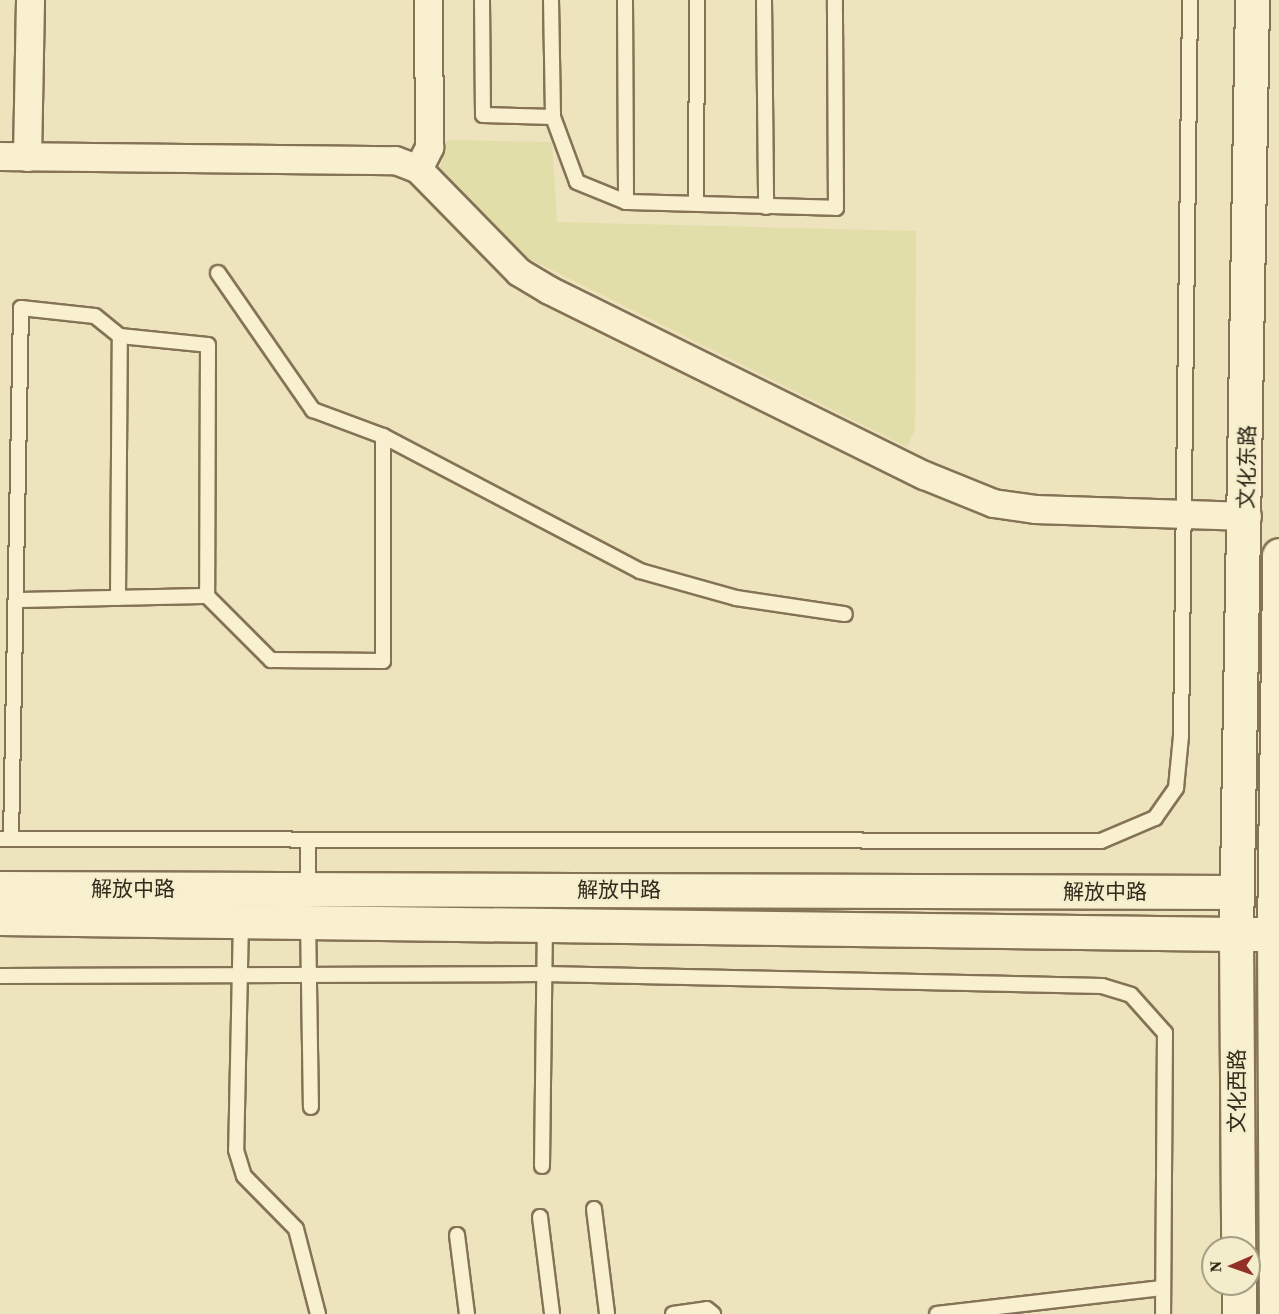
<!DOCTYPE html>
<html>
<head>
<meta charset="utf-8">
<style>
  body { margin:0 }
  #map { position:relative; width:1279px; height:1314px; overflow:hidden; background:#ede3bc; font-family:"Source Serif 4","Noto Sans SC",serif }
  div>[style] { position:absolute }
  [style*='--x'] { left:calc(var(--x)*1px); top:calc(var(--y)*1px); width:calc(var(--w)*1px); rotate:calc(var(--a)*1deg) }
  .farmland>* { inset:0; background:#e2deaa }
  .roads { filter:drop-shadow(2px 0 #847356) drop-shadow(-2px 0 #847356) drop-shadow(0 2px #847356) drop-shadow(0 -2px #847356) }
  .service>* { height:14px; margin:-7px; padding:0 7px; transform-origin:7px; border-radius:7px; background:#f8f0cf }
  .minor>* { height:27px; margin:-13.5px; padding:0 13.5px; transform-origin:13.5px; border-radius:13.5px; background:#f8f0cf }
  .tertiary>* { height:33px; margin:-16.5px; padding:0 16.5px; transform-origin:16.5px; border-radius:16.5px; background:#f8f0cf }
  .secondary>* { height:33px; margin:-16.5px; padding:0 16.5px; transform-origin:16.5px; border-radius:16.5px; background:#f8f0cf }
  span { translate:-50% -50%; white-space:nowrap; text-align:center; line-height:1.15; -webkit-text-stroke:4.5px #f4edcc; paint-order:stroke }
  .street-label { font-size:21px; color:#33291b }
  .north { position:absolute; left:1201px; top:1236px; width:60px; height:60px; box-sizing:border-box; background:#f4edcc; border:2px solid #a79f85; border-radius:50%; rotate:268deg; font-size:16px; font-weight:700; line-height:24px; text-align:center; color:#33291b }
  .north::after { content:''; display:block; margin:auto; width:21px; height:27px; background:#923027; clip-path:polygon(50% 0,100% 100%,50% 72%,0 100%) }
</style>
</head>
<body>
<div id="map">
  <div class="farmland">
    <i style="clip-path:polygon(447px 140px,552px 142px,557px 222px,916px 231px,915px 429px,907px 447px,524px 256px,440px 168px)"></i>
  </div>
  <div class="roads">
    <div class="service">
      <i style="--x:482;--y:0;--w:115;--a:89.5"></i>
      <i style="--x:483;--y:115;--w:70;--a:1.6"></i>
      <i style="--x:551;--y:0;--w:117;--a:89"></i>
      <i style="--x:553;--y:117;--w:69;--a:69.7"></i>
      <i style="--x:577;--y:182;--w:53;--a:22.2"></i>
      <i style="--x:625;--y:0;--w:202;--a:89.7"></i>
      <i style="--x:626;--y:202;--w:210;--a:1.6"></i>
      <i style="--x:836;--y:208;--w:208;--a:-90.3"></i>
      <i style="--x:764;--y:0;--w:207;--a:89.4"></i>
      <i style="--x:696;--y:203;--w:203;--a:-89.7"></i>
      <i style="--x:218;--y:273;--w:167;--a:55.3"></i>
      <i style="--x:313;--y:410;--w:75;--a:20.4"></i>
      <i style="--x:383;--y:436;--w:290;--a:27.7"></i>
      <i style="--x:640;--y:571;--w:100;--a:15.7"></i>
      <i style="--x:736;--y:598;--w:110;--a:8.4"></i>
      <i style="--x:207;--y:596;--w:91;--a:45"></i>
      <i style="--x:271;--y:660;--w:112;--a:0.5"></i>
      <i style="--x:383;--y:661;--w:225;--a:-90"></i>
      <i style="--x:118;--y:598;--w:262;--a:-89.6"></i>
      <i style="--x:0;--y:839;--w:1101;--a:0.1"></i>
      <i style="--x:1101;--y:841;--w:59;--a:-23.1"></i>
      <i style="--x:1155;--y:818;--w:37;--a:-55"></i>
      <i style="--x:1176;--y:788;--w:52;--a:-84.5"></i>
      <i style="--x:1181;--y:736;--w:736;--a:-89.3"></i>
      <i style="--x:11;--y:839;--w:531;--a:-88.92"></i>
      <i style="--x:21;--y:308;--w:74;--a:6.2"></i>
      <i style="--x:95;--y:316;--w:32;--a:39"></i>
      <i style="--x:120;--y:336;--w:88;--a:5.8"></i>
      <i style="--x:208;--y:345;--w:251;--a:90.2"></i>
      <i style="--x:207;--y:596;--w:191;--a:178.8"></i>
      <i style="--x:308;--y:840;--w:49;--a:90"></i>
      <i style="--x:241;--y:920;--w:230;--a:91.2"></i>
      <i style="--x:236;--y:1150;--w:27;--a:73"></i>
      <i style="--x:244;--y:1176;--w:74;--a:45.5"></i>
      <i style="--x:296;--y:1229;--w:88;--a:75.5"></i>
      <i style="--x:308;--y:920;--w:187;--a:89.1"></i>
      <i style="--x:0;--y:976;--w:544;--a:-0.21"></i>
      <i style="--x:544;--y:974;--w:558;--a:1.23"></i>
      <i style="--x:1102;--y:986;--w:30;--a:17"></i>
      <i style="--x:1131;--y:995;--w:51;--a:48.2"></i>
      <i style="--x:1165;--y:1033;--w:281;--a:90.4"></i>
      <i style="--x:542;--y:1166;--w:242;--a:-89.3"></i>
      <i style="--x:594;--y:1209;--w:106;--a:82.9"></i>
      <i style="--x:540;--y:1217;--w:98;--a:82.9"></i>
      <i style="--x:457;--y:1235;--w:80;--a:82.8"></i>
      <i style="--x:673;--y:1314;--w:34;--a:-8"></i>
      <i style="--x:707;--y:1309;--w:8;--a:40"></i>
      <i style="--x:937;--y:1314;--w:226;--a:-6.6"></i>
    </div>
    <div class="minor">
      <i style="--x:0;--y:156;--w:395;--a:0.6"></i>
      <i style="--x:395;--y:160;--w:25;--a:21"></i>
      <i style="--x:418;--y:169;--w:25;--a:-63"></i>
      <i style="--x:429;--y:147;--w:147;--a:-90.4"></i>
      <i style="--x:27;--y:157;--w:157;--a:-88.9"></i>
      <i style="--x:418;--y:169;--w:144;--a:45.6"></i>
      <i style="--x:519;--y:272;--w:35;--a:31"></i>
      <i style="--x:549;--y:290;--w:418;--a:26.3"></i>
      <i style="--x:924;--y:475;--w:74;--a:22.1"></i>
      <i style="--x:993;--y:503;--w:42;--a:8.1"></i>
      <i style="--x:1035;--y:509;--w:212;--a:1.9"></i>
    </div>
    <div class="tertiary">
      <i style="--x:0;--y:888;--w:1237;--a:0.19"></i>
      <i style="--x:0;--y:918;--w:1236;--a:0.74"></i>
      <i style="--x:1236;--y:934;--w:314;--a:89.6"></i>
      <i style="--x:1274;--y:934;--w:380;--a:89.7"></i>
      <i style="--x:1239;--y:1284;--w:30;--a:90"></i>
    </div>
    <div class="secondary">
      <i style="--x:1252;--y:0;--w:934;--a:90.98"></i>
      <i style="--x:1236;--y:934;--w:43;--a:0"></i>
      <i style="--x:1274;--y:934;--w:379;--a:-89.2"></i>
    </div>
  </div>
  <div class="street-label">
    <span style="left:1247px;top:467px;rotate:-89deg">文化东路</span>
    <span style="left:133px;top:889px">解放中路</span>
    <span style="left:619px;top:890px">解放中路</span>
    <span style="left:1105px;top:892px">解放中路</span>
    <span style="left:1237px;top:1091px;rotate:-90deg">文化西路</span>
  </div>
  <div class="north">N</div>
</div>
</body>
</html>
